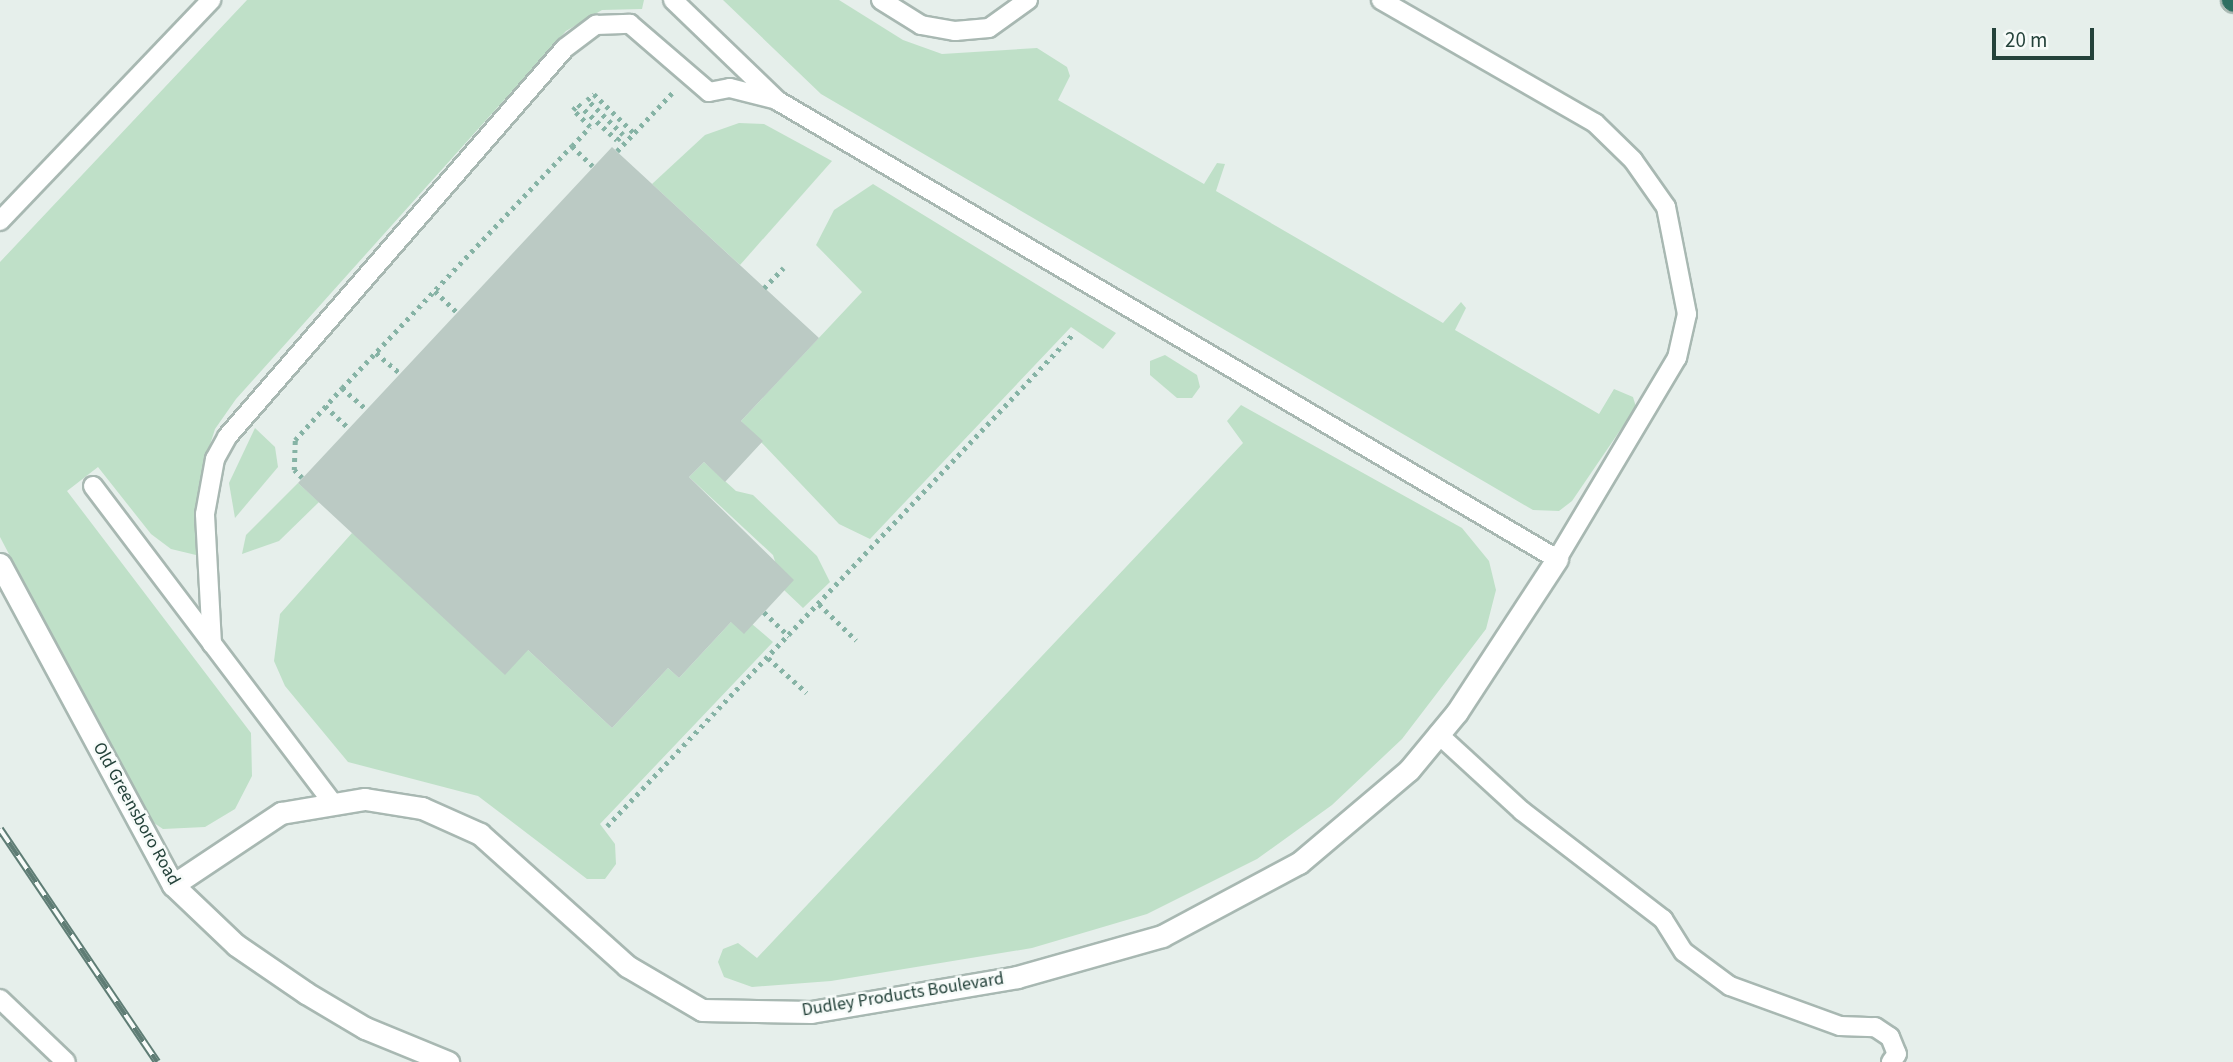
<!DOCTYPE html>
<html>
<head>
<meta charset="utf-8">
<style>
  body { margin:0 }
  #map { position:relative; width:2233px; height:1062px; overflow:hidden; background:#e6efeb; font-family:"Source Sans 3",sans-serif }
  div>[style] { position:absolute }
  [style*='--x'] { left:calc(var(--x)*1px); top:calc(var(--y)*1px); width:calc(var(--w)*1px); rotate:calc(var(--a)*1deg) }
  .green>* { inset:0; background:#bfe0c8 }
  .building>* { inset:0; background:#bbcac4 }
  .path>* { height:4.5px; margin-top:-2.25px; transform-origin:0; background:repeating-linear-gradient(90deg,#86b3a5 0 3.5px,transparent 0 8.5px) }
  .roads { filter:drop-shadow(2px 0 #a8b8b2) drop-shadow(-2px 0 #a8b8b2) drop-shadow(0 2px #a8b8b2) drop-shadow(0 -2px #a8b8b2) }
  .lane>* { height:18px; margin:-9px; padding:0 9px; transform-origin:9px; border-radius:9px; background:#fff }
  .street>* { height:21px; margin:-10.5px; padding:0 10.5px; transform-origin:10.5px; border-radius:10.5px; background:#fff }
  .highway>* { height:21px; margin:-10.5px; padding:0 10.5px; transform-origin:10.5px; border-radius:10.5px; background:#2f6f62 }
  .rail>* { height:8px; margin-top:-4px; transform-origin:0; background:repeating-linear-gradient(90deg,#f7fbf9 0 16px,#5f7d75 0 32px); box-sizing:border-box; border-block:2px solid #5f7d75 }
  span { translate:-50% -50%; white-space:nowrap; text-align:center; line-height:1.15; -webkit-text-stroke:5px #f7fbf9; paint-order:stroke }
  .street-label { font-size:18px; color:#24423a }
  .scale { position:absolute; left:1992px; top:28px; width:102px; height:32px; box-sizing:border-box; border:4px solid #24423a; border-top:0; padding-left:9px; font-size:21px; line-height:24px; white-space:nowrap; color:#24423a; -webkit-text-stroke:5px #f7fbf9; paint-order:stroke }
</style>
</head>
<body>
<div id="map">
  <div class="green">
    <i style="clip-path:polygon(247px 0,644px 0,642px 9px,602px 10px,566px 31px,236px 399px,215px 429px,203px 467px,196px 555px,171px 549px,151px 534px,98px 467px,67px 491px,251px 733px,252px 776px,235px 809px,205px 827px,163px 829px,148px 819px,0 537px,0 262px)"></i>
    <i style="clip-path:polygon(723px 0,839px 0,903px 40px,942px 54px,1037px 48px,1067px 67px,1070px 76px,1058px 100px,1204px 184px,1217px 163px,1225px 164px,1216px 191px,1443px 323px,1461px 302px,1466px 308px,1455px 330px,1599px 414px,1614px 389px,1633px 397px,1636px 407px,1572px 501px,1559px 511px,1533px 510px,821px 94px)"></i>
    <i style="clip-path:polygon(739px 123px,764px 124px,832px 161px,740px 265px,652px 184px,705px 135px)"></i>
    <i style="clip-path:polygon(873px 184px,1116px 333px,1103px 349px,1071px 327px,870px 539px,839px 524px,741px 421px,862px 292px,816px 245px,834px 210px)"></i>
    <i style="clip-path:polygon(1165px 355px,1197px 375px,1200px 387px,1192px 398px,1177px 398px,1150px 375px,1150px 361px)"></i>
    <i style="clip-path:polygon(1241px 405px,1462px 528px,1489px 561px,1496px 590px,1486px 629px,1402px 739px,1332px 805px,1257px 859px,1147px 914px,1032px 948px,831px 981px,752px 987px,724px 977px,718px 962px,723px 949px,738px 943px,757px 958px,1243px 443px,1227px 421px)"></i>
    <i style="clip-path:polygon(255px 428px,275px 447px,278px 467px,235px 518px,229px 483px)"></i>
    <i style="clip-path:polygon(704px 462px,736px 491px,753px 495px,817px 556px,830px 582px,803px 608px,784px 590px,773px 555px,689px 477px)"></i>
    <i style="clip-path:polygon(298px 483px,319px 502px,279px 541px,242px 554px,246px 535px)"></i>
    <i style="clip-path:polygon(352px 533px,528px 650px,612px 728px,668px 668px,679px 678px,731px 622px,752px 624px,773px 642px,600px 824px,615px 844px,616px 864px,605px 879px,587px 879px,478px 796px,348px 762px,285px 686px,274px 661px,280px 614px)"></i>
  </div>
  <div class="building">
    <i style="clip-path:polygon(612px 147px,819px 338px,741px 421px,763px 441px,725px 482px,704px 462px,689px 477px,794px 580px,744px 634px,731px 622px,679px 678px,668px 668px,612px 728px,528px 650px,505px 675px,298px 483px)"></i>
  </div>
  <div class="path">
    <i style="--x:572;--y:146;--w:26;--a:-47"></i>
    <i style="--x:590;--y:127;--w:24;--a:-135"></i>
    <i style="--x:573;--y:110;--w:8;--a:-50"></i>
    <i style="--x:578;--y:104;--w:53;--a:42.7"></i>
    <i style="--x:617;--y:140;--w:8;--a:-40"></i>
    <i style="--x:623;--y:135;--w:50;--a:-135.8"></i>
    <i style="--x:587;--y:100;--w:9;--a:-41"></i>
    <i style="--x:594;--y:94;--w:56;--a:44.3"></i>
    <i style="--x:617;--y:151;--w:80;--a:-46.5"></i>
    <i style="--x:764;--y:288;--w:28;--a:-46"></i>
    <i style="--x:435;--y:291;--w:30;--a:44"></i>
    <i style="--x:376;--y:353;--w:31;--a:40"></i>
    <i style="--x:342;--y:388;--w:32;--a:41"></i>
    <i style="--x:325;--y:406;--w:33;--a:43"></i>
    <i style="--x:302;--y:478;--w:11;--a:-135"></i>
    <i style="--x:294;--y:470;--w:30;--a:-88"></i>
    <i style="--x:295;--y:440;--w:70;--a:-47.9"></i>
    <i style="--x:342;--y:388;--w:334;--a:-46.5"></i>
    <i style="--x:572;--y:146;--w:29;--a:44"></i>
    <i style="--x:819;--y:604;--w:52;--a:44.2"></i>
    <i style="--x:764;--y:612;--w:35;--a:44"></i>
    <i style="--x:768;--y:658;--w:52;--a:41.9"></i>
    <i style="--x:607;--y:826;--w:678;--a:-46.55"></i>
  </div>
  <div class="roads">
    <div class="lane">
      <i style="--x:673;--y:0;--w:146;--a:43.9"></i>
      <i style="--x:778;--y:101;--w:904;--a:30.45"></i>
      <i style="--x:1557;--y:559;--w:234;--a:-59.2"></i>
      <i style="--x:1677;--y:358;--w:45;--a:-77.2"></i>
      <i style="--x:1687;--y:314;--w:109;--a:-101.1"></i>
      <i style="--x:1666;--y:207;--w:57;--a:-125.1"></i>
      <i style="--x:1633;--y:160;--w:53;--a:-135.8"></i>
      <i style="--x:1595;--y:123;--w:247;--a:-150.1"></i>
      <i style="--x:881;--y:0;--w:47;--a:32"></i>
      <i style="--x:921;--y:25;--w:35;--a:10"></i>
      <i style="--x:955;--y:31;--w:34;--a:-5"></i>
      <i style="--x:989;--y:28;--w:48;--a:-35.7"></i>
      <i style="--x:0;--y:221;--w:306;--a:-46.3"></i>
      <i style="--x:93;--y:486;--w:396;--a:52.9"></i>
      <i style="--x:212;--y:644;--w:130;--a:-93.1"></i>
      <i style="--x:205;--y:514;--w:56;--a:-79.7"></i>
      <i style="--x:215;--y:459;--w:25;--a:-61"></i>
      <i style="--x:227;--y:437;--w:515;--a:-49.01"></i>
      <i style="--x:565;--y:48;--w:39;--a:-37"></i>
      <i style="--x:596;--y:25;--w:34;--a:-2"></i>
      <i style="--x:630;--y:24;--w:104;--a:40.7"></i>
      <i style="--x:709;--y:92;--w:21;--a:-11"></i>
      <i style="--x:730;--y:88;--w:44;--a:14.3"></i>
      <i style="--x:1438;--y:734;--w:114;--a:42.5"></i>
      <i style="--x:1522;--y:811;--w:178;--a:37.5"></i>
      <i style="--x:1663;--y:919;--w:39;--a:58"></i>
      <i style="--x:1684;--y:952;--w:57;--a:36.5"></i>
      <i style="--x:1730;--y:986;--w:117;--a:20"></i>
      <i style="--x:1840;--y:1026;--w:35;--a:2"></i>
      <i style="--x:1875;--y:1027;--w:18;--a:34"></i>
      <i style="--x:1890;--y:1037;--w:18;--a:68"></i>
      <i style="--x:1897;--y:1054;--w:10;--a:127"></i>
      <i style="--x:0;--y:999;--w:91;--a:43.7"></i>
    </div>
    <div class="street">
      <i style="--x:0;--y:564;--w:365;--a:61.7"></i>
      <i style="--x:173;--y:885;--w:87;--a:43.6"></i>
      <i style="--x:236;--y:945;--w:85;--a:34.4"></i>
      <i style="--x:306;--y:993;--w:69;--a:30.7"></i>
      <i style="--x:365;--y:1028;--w:90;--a:22.3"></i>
      <i style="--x:173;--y:885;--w:130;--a:-33.7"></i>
      <i style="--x:281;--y:813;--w:85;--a:-9.5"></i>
      <i style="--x:365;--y:799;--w:58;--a:9"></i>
      <i style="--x:422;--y:808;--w:64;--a:24.1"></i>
      <i style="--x:480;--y:834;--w:198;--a:41.9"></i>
      <i style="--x:627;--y:966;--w:87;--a:30.4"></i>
      <i style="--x:702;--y:1010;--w:109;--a:1.1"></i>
      <i style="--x:811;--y:1012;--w:209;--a:-9.6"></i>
      <i style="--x:1017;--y:977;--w:151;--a:-15.8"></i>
      <i style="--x:1162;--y:936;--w:155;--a:-28.1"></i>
      <i style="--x:1299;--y:863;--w:144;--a:-40.2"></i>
      <i style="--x:1409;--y:770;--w:75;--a:-50.4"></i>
      <i style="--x:1457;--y:712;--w:183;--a:-56.8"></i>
    </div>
    <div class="highway">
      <i style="--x:2232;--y:0;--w:1;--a:45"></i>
    </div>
  </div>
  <div class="rail">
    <i style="--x:0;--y:829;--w:281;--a:56"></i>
  </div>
  <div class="street-label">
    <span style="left:136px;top:814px;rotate:61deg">Old Greensboro Road</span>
    <span style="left:903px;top:995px;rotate:-9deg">Dudley Products Boulevard</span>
  </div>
  <div class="scale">20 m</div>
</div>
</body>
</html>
